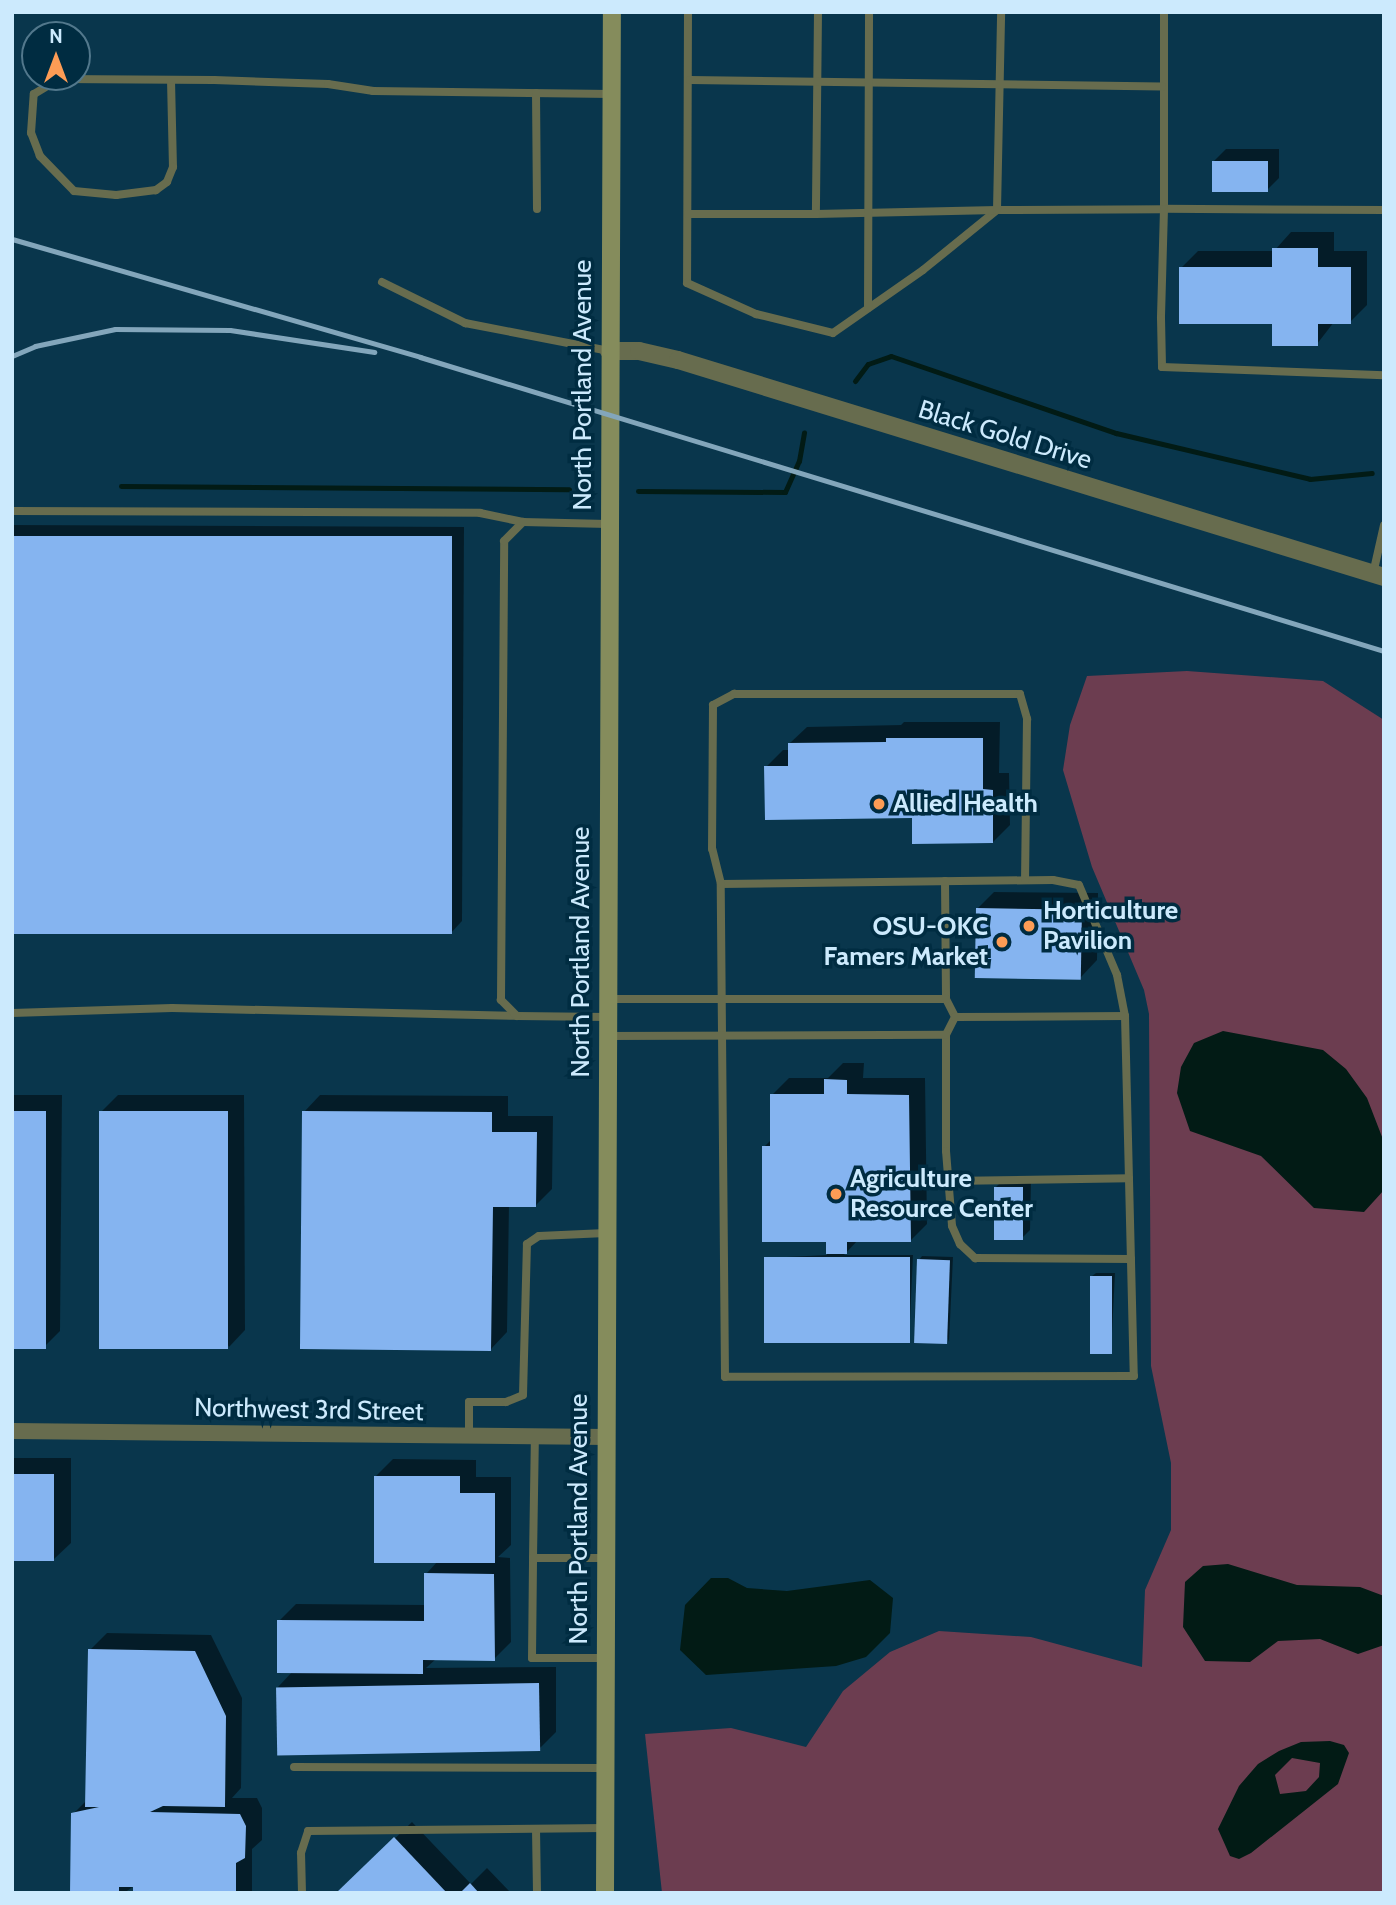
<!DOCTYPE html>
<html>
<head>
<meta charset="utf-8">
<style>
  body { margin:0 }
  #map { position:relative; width:1396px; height:1905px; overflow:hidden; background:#09364c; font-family:Cabin,sans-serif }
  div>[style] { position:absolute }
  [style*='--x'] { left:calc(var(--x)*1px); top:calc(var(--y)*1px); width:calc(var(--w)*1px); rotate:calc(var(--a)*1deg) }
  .green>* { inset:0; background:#6c3d50 }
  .water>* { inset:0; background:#021b15 }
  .shadow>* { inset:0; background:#0007 }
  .stream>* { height:5px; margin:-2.5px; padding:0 2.5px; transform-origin:2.5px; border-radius:2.5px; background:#021b15 }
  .building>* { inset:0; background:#85b4f0; transform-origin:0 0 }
  .service>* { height:8px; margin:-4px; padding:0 4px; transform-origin:4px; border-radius:4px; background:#676c4e }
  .minor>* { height:16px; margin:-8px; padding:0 8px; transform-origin:8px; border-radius:8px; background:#676c4e }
  .tertiary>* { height:18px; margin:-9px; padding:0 9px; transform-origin:9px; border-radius:9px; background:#676c4e }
  .secondary>* { height:18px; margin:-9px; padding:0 9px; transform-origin:9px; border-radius:9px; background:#858c5c }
  .rail>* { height:5px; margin:-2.5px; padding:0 2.5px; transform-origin:2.5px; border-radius:2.5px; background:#83a6bb }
  .dots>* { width:19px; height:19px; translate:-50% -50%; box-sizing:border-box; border:4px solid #002c41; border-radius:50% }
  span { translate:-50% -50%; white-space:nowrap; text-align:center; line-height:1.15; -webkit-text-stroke:7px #002c41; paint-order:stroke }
  .street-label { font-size:26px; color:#cceafd }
  .poi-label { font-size:26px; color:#cceafd; font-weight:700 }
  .left { translate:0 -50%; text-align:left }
  .right { translate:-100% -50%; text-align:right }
  .frame { position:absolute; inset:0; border:14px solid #cceafd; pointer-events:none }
  .north { position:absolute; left:21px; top:21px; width:70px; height:70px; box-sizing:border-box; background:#002c41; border:2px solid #52788c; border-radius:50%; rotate:0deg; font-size:19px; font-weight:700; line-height:28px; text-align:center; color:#cceafd }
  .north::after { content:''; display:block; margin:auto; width:24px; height:32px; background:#fd9c55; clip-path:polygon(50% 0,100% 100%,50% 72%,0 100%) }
</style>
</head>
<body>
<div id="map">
  <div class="green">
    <i style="clip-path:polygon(1187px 671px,1323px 681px,1384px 720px,1384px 1893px,662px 1893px,645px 1734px,731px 1728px,806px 1747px,843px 1691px,890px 1652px,939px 1631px,1031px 1637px,1142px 1667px,1145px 1590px,1171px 1530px,1171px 1463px,1151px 1366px,1149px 1014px,1144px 990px,1092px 867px,1063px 770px,1070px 725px,1087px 676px)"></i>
  </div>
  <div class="water">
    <i style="clip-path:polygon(1223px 1031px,1323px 1050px,1346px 1069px,1367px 1098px,1384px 1142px,1384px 1190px,1364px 1212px,1314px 1208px,1261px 1156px,1190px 1131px,1177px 1093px,1181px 1067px,1194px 1043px)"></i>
    <i style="clip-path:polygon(1228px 1564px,1297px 1585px,1360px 1587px,1384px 1596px,1384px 1645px,1358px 1654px,1320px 1639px,1278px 1641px,1250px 1662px,1205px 1661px,1183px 1627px,1185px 1582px,1203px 1566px)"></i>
    <i style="clip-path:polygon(711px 1578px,728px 1578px,747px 1588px,787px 1591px,870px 1580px,893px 1598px,890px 1633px,866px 1657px,836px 1666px,706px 1675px,680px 1650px,685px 1605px)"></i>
    <i style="clip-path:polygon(evenodd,1330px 1741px,1344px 1745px,1349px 1753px,1338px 1784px,1251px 1853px,1239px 1859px,1230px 1856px,1218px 1829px,1239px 1786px,1258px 1764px,1279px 1751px,1301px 1742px,1330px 1741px,1292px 1758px,1320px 1763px,1319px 1777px,1306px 1791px,1280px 1794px,1275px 1775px,1292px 1758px)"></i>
  </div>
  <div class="shadow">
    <i style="clip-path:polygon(1226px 149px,1279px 149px,1279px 178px,1267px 190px,1214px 161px)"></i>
    <i style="clip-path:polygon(1291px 232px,1334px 232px,1334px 251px,1367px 251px,1367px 305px,1350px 322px,1334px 322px,1317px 344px,1181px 268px,1198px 251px,1274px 251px)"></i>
    <i style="clip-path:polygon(12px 525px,464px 527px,462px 921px,450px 934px,12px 932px)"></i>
    <i style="clip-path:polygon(904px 722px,1000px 722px,999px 773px,1009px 773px,1010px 825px,993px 842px,766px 767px,783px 750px,790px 750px,790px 743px,807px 727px,901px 725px)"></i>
    <i style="clip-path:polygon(994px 892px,1098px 893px,1097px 960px,1081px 977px,977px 909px)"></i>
    <i style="clip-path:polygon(843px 1063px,864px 1063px,863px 1078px,925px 1078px,927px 1224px,910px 1241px,858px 1240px,844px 1255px,913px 1255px,909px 1342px,766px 1258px,827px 1255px,827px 1240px,764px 1147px,772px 1139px,772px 1095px,789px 1078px,828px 1078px)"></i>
    <i style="clip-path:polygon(12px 1095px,62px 1095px,60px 1331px,43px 1348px,12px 1347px)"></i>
    <i style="clip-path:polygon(118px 1095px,244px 1095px,245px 1330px,229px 1347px,101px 1112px)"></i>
    <i style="clip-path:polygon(320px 1095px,508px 1096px,508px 1116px,553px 1116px,552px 1189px,536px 1205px,509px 1205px,507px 1332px,491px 1349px,304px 1112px)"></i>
    <i style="clip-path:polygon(1003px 1180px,1031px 1180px,1030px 1230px,1022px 1238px,995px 1188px)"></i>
    <i style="clip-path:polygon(922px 1256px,953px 1257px,949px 1342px,919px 1260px)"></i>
    <i style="clip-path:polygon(1096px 1273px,1115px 1273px,1111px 1353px,1092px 1276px)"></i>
    <i style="clip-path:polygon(12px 1458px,71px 1458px,71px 1543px,54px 1559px,12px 1559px)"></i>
    <i style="clip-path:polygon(393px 1459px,476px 1460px,476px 1477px,511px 1477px,511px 1545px,498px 1557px,510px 1558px,511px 1642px,494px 1659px,436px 1659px,426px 1668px,556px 1667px,556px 1732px,539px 1749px,278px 1687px,293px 1671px,279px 1621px,296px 1604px,425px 1605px,426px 1574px,438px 1561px,376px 1476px)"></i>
    <i style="clip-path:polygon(107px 1633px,211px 1635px,242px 1698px,241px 1788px,232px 1798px,257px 1798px,262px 1808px,262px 1840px,252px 1849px,252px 1893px,134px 1893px,134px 1886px,124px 1893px,71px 1893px,73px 1814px,87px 1800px,90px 1650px)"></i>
    <i style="clip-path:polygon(412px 1822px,471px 1884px,487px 1868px,511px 1893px,338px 1893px)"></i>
  </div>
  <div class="stream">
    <i style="--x:855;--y:381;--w:21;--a:-53"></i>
    <i style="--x:868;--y:364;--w:24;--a:-19"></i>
    <i style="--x:891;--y:356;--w:238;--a:18.9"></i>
    <i style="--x:1116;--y:433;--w:199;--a:13.3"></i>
    <i style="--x:1310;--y:479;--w:62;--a:-5.5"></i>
    <i style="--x:121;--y:486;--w:448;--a:0.4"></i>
    <i style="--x:638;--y:491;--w:147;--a:0.4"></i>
    <i style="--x:785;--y:492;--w:34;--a:-66"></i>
    <i style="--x:799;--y:461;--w:29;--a:-80"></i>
  </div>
  <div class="building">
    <i style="left:1212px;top:161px;width:56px;height:31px"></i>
    <i style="clip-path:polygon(1272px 248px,1318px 248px,1318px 267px,1351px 267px,1351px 324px,1318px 324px,1318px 346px,1272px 346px,1272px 324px,1179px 324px,1179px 267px,1272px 267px)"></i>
    <i style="left:12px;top:536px;width:440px;height:398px"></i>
    <i style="clip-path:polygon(886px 738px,983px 738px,983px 789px,993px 790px,993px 843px,912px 844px,912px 818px,765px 820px,764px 766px,788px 766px,788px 743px,886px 742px)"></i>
    <i style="left:976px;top:908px;width:106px;height:70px;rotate:1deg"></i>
    <i style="clip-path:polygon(824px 1079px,847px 1080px,847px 1094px,909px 1095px,911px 1242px,847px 1242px,847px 1254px,826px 1254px,826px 1242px,762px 1242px,762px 1146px,770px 1146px,770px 1094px,824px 1094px)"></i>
    <i style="left:12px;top:1111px;width:34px;height:238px"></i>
    <i style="left:99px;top:1111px;width:129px;height:238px"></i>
    <i style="clip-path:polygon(302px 1111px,492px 1112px,492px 1132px,537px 1132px,536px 1207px,493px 1207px,491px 1351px,300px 1349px)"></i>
    <i style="left:994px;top:1187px;width:29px;height:53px"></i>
    <i style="left:764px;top:1257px;width:146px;height:86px"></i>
    <i style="left:917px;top:1259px;width:33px;height:84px;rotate:2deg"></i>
    <i style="left:1090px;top:1276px;width:22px;height:78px"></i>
    <i style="left:12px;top:1474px;width:42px;height:87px"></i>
    <i style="clip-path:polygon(374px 1476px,460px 1476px,460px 1493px,495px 1493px,495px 1563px,374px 1563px)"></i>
    <i style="clip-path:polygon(424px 1573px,494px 1574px,495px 1661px,423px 1660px,423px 1674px,277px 1673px,277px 1620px,424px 1621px)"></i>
    <i style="clip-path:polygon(88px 1649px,195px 1651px,226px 1716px,225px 1807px,163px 1806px,150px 1812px,240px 1814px,246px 1826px,245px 1858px,236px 1863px,236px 1893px,133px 1893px,133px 1887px,119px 1887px,119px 1893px,70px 1893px,71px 1813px,99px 1807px,85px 1807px)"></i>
    <i style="left:539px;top:1683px;width:68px;height:263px;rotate:89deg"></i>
    <i style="clip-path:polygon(394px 1837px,447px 1893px,336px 1893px)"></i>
    <i style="clip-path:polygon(470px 1883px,479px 1893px,460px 1893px)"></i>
  </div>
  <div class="service">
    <i style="--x:688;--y:12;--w:271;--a:90.2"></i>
    <i style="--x:687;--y:283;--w:76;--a:24.2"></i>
    <i style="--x:756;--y:314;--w:79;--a:13.9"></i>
    <i style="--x:833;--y:333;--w:110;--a:-35"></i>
    <i style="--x:923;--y:270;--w:95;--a:-39"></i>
    <i style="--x:997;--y:210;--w:167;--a:-0.3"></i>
    <i style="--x:1164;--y:209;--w:197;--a:-90"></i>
    <i style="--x:818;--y:12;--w:202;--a:90.6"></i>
    <i style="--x:816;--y:214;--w:181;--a:-1.3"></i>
    <i style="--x:997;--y:210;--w:198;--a:-88.8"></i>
    <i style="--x:171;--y:80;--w:87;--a:88.7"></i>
    <i style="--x:173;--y:167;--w:16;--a:112"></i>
    <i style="--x:167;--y:182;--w:14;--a:144"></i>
    <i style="--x:156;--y:190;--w:40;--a:172.9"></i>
    <i style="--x:116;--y:195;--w:42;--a:-174.6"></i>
    <i style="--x:74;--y:191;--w:49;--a:-134.2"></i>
    <i style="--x:40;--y:156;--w:25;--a:-111"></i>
    <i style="--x:31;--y:133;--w:39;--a:-86"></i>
    <i style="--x:34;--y:94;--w:29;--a:-31"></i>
    <i style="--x:59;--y:79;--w:155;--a:0.4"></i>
    <i style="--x:214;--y:80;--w:114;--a:2"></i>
    <i style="--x:328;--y:84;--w:46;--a:8.8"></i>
    <i style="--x:373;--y:91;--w:239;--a:0.7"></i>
    <i style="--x:690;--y:80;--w:472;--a:0.8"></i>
    <i style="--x:536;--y:93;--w:116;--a:89.5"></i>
    <i style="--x:1384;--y:210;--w:220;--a:-179.7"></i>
    <i style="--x:1164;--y:209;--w:109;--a:91.6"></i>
    <i style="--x:1161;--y:318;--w:49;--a:88.8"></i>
    <i style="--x:1162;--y:367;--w:222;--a:2.1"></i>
    <i style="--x:688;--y:214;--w:128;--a:0"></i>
    <i style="--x:382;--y:282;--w:93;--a:26.3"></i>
    <i style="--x:465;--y:323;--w:147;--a:11"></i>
    <i style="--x:868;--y:308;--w:296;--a:-89.8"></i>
    <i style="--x:12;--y:511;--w:468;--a:0.2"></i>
    <i style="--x:480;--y:513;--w:44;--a:11.8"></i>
    <i style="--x:1373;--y:574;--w:50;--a:-77.3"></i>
    <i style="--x:945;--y:881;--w:118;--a:89.5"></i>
    <i style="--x:946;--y:999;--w:20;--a:63"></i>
    <i style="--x:955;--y:1017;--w:20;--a:117"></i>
    <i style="--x:946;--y:1035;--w:116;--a:90"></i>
    <i style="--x:946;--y:1151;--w:75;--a:85.4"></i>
    <i style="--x:952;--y:1226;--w:20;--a:66"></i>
    <i style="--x:960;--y:1244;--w:21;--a:43"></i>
    <i style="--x:975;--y:1258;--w:156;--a:0.4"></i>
    <i style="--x:721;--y:884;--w:332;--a:-0.7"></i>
    <i style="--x:1053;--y:880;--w:26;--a:11"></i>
    <i style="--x:1079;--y:885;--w:98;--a:67.1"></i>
    <i style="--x:1117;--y:975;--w:42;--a:79"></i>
    <i style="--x:1125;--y:1016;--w:360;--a:88.6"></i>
    <i style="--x:1134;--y:1376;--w:409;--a:179.9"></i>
    <i style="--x:725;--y:1377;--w:493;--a:-90.5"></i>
    <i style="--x:721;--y:884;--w:36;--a:-104"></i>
    <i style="--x:712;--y:849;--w:144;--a:-89.6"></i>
    <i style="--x:713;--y:705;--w:24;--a:-28"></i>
    <i style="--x:734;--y:694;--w:286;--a:0"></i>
    <i style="--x:1020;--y:694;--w:26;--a:74"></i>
    <i style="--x:1027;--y:719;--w:161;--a:90.7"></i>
    <i style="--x:609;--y:999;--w:337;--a:0"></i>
    <i style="--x:12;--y:1013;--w:160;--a:-1.8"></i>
    <i style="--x:172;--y:1008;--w:345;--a:1.3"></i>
    <i style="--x:607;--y:1017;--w:90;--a:-179.4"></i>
    <i style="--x:517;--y:1016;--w:23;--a:-135"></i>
    <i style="--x:501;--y:1000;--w:459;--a:-89.6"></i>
    <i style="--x:504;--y:541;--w:27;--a:-45"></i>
    <i style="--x:523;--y:522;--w:85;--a:1.3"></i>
    <i style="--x:955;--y:1017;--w:170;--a:-0.3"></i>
    <i style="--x:607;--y:1036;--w:339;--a:-0.2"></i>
    <i style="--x:948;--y:1181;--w:181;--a:-0.9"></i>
    <i style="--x:469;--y:1436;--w:34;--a:-90"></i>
    <i style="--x:469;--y:1402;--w:37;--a:0"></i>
    <i style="--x:506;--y:1402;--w:18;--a:-22"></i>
    <i style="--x:523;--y:1395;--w:151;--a:-88.5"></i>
    <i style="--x:527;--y:1244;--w:14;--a:-34"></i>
    <i style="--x:539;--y:1236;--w:67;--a:-2.6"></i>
    <i style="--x:533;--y:1558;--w:121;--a:-89.1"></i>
    <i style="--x:605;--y:1658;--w:73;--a:180"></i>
    <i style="--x:532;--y:1658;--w:100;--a:-89.4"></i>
    <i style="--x:533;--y:1558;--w:72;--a:0"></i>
    <i style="--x:294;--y:1767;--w:311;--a:0.2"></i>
    <i style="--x:536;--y:1829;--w:64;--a:89.1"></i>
    <i style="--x:302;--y:1893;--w:40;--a:-91.4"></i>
    <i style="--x:301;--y:1853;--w:23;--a:-72"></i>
    <i style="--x:308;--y:1831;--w:297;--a:-0.6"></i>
  </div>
  <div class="minor">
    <i style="--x:12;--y:1431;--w:594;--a:0.58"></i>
  </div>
  <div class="tertiary">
    <i style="--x:609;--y:351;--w:30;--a:0"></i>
    <i style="--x:639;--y:351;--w:40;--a:13"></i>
    <i style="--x:678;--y:360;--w:739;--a:17.09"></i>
  </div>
  <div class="secondary">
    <i style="--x:605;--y:1893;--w:1881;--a:-89.79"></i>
  </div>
  <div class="rail">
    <i style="--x:12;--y:239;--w:425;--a:16.1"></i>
    <i style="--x:420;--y:357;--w:1008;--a:16.96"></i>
    <i style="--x:12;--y:356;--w:25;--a:-23"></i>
    <i style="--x:35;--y:346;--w:82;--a:-12"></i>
    <i style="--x:115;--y:329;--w:115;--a:0.5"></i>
    <i style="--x:230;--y:330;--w:146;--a:8.7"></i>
  </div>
  <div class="dots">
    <i style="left:879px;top:804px;background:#fd9c55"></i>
    <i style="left:1029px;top:926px;background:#fd9c55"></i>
    <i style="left:1002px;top:942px;background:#fd9c55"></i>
    <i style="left:836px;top:1194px;background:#fd9c55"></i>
  </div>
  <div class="street-label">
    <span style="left:583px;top:385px;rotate:-90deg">North Portland Avenue</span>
    <span style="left:1005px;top:435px;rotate:17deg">Black Gold Drive</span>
    <span style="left:581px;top:952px;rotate:-90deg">North Portland Avenue</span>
    <span style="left:309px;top:1410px;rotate:1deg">Northwest 3rd Street</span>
    <span style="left:579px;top:1519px;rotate:-90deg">North Portland Avenue</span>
  </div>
  <div class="poi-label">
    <span class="left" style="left:893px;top:804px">Allied Health</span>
    <span class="left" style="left:1043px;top:926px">Horticulture<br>Pavilion</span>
    <span class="right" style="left:988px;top:942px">OSU-OKC<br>Famers Market</span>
    <span class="left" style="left:850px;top:1194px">Agriculture<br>Resource Center</span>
  </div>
  <div class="frame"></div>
  <div class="north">N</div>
</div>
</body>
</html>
